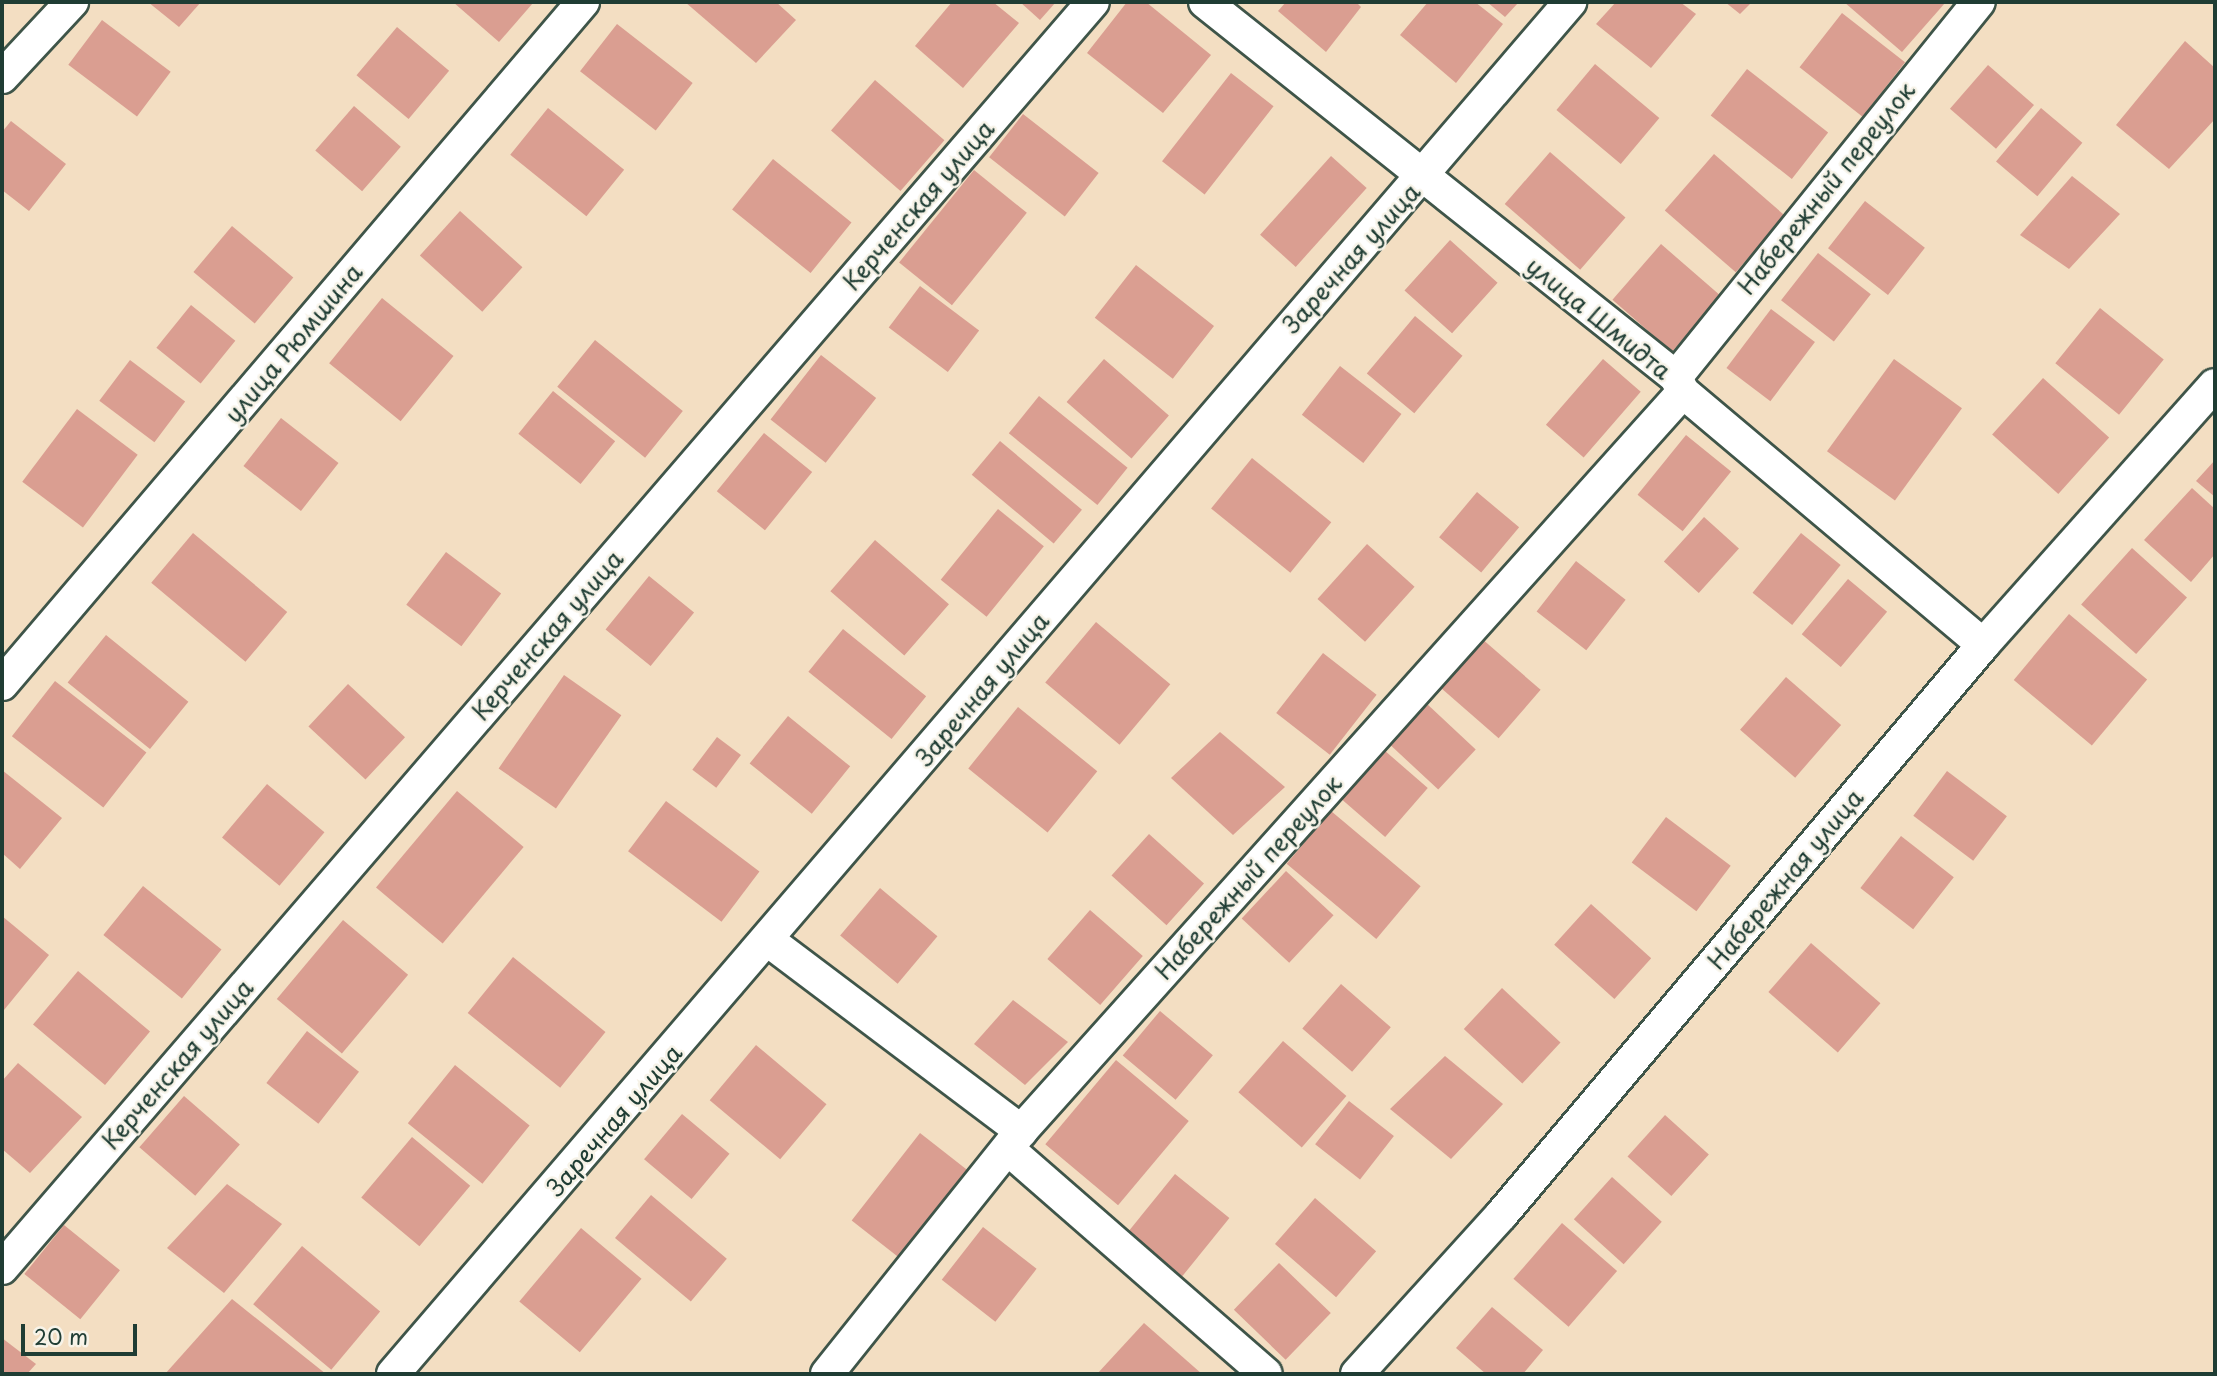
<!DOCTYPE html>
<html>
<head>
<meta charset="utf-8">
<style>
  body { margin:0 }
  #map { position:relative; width:2217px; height:1376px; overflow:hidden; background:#f3dec2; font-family:"Playpen Sans",sans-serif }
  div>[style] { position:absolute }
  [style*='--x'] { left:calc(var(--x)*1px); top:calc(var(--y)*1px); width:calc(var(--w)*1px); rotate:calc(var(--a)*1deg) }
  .building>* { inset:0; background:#da9e91; transform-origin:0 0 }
  .roads { filter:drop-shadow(2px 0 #3f5549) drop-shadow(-2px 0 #3f5549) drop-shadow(0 2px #3f5549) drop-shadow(0 -2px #3f5549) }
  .street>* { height:32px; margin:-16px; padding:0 16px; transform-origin:16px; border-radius:16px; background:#fff }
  span { translate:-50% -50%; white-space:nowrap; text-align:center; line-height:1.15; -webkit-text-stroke:5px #f7f3e8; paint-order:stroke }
  .street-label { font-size:24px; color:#1f3d34 }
  .frame { position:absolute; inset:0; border:4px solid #1f3d34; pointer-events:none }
  .scale { position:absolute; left:21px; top:1324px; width:116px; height:32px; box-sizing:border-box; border:4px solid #1f3d34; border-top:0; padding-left:9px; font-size:21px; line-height:24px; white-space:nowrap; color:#1f3d34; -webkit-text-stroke:5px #f7f3e8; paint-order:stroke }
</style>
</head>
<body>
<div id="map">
  <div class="building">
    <i style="clip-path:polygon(148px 2px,201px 2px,179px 27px)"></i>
    <i style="clip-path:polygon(453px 2px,531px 2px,533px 3px,499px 42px)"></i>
    <i style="clip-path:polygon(685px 2px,776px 2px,796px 20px,756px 63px)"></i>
    <i style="clip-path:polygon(952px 2px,993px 2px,1019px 23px,963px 88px,915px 46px)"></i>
    <i style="clip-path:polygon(1020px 2px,1056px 2px,1040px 20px)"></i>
    <i style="clip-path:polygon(1127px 2px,1146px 2px,1211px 55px,1163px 113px,1087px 53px)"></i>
    <i style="clip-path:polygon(1286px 2px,1356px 2px,1361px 7px,1326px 52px,1278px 11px)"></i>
    <i style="clip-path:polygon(1428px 2px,1475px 2px,1503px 24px,1456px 83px,1400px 35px)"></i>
    <i style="clip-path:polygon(1487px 2px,1519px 2px,1505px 17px)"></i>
    <i style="clip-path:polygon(1616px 2px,1680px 2px,1696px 14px,1651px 68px,1596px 24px)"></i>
    <i style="clip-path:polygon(1725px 2px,1752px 2px,1740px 14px)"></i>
    <i style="clip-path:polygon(1844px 2px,1943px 2px,1945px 3px,1902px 52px)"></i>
    <i style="left:1842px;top:13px;width:80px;height:69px;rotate:38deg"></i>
    <i style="left:102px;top:20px;width:86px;height:56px;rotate:37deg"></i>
    <i style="left:617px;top:24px;width:96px;height:60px;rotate:38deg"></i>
    <i style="left:397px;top:27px;width:68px;height:63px;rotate:40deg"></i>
    <i style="clip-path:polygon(2185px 41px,2215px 68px,2215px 119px,2169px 169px,2116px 125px)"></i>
    <i style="left:1595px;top:64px;width:84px;height:60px;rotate:40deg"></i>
    <i style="left:1988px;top:65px;width:61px;height:58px;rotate:41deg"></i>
    <i style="left:1747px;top:69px;width:103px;height:59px;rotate:38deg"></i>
    <i style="left:1231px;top:73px;width:54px;height:112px;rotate:38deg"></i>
    <i style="left:875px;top:80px;width:92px;height:67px;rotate:41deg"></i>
    <i style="left:354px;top:106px;width:62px;height:59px;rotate:41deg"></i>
    <i style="left:548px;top:108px;width:98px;height:60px;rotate:39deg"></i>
    <i style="left:2041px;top:108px;width:54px;height:70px;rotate:40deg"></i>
    <i style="left:1023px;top:114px;width:96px;height:55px;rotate:38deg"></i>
    <i style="clip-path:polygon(11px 121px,66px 164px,29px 211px,2px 190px,2px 132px)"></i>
    <i style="left:1550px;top:152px;width:100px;height:69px;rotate:41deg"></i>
    <i style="left:1714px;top:154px;width:94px;height:75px;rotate:41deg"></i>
    <i style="left:1331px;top:156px;width:48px;height:106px;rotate:42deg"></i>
    <i style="left:773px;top:159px;width:101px;height:65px;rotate:39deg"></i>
    <i style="left:974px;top:170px;width:68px;height:119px;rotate:39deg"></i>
    <i style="clip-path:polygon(2072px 176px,2120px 214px,2069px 269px,2020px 235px)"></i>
    <i style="left:1865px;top:201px;width:76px;height:60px;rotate:38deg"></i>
    <i style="left:460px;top:211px;width:84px;height:60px;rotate:42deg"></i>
    <i style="left:232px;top:226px;width:80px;height:60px;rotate:40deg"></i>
    <i style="left:1450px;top:240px;width:64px;height:68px;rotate:42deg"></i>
    <i style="left:1661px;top:244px;width:79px;height:74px;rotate:41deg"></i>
    <i style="left:1818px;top:253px;width:67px;height:60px;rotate:38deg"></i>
    <i style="left:1136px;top:265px;width:99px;height:67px;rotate:38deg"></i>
    <i style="left:920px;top:286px;width:74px;height:52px;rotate:37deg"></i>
    <i style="left:382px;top:298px;width:92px;height:84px;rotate:39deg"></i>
    <i style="left:191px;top:305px;width:57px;height:55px;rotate:39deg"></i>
    <i style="left:2100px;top:308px;width:82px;height:71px;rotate:39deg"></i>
    <i style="left:1771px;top:309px;width:55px;height:74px;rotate:37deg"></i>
    <i style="left:1415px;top:316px;width:62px;height:75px;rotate:40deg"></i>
    <i style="left:595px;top:340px;width:113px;height:60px;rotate:39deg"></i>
    <i style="left:821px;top:355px;width:70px;height:82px;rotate:38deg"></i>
    <i style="left:1104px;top:359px;width:86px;height:57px;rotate:41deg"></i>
    <i style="left:1603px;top:359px;width:50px;height:87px;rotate:41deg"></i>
    <i style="left:1894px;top:359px;width:84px;height:114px;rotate:36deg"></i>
    <i style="left:130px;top:360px;width:69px;height:51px;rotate:37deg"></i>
    <i style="left:1340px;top:366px;width:78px;height:62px;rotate:38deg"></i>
    <i style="left:2043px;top:378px;width:89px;height:76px;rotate:42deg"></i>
    <i style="left:553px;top:391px;width:80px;height:55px;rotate:39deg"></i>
    <i style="left:1039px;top:396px;width:114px;height:48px;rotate:39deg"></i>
    <i style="left:77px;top:409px;width:76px;height:91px;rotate:37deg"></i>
    <i style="left:281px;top:418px;width:73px;height:61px;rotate:38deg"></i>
    <i style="left:764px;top:433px;width:62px;height:75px;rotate:39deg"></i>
    <i style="left:1686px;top:435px;width:58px;height:77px;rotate:39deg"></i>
    <i style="left:1000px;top:441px;width:107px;height:44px;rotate:40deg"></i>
    <i style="left:1252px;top:458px;width:102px;height:65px;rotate:39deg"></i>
    <i style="clip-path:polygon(2215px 460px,2215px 497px,2196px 481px)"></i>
    <i style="clip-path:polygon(2192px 488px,2215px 509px,2215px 554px,2191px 582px,2144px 540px)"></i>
    <i style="left:1477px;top:492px;width:55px;height:59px;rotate:40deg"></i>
    <i style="left:998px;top:509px;width:59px;height:91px;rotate:39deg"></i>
    <i style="left:1704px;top:517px;width:47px;height:60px;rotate:42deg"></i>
    <i style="left:193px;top:533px;width:123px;height:65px;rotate:40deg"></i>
    <i style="left:1801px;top:533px;width:51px;height:77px;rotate:39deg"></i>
    <i style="left:875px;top:540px;width:98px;height:68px;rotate:41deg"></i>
    <i style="left:1367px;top:544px;width:64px;height:74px;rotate:42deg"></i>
    <i style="left:2132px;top:548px;width:74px;height:76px;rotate:42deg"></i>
    <i style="left:446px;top:552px;width:69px;height:66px;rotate:37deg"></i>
    <i style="left:1576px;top:561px;width:63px;height:64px;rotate:38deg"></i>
    <i style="left:649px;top:576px;width:58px;height:69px;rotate:39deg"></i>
    <i style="left:1848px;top:579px;width:51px;height:72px;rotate:40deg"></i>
    <i style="left:2069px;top:614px;width:102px;height:86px;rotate:40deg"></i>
    <i style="left:1096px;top:622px;width:97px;height:79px;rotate:40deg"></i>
    <i style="left:843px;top:629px;width:107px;height:55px;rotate:39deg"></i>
    <i style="left:106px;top:635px;width:106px;height:61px;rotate:39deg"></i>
    <i style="left:1481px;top:638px;width:79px;height:64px;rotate:41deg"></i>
    <i style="left:1323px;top:653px;width:68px;height:76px;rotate:38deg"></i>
    <i style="left:564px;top:675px;width:70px;height:114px;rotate:35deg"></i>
    <i style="left:1786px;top:677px;width:73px;height:70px;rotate:41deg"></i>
    <i style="left:55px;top:681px;width:116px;height:70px;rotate:38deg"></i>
    <i style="left:348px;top:684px;width:78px;height:58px;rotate:43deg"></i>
    <i style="left:1426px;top:703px;width:68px;height:55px;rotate:43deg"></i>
    <i style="left:1018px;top:707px;width:102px;height:79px;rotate:39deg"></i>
    <i style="left:788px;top:716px;width:80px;height:61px;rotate:39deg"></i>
    <i style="clip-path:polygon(1220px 732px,1285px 787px,1233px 835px,1171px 778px)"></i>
    <i style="left:717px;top:737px;width:30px;height:41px;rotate:37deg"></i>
    <i style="left:1384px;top:750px;width:58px;height:65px;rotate:41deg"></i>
    <i style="clip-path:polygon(2px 770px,62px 818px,20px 869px,2px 853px)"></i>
    <i style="left:1947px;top:771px;width:75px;height:56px;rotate:37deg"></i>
    <i style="left:267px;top:784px;width:75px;height:70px;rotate:40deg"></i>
    <i style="left:457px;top:791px;width:87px;height:126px;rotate:40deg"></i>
    <i style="left:666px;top:801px;width:117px;height:63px;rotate:37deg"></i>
    <i style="left:1331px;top:811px;width:117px;height:69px;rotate:40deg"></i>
    <i style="left:1666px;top:817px;width:81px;height:57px;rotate:37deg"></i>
    <i style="left:1149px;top:834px;width:74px;height:56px;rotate:42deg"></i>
    <i style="left:1901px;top:836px;width:67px;height:66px;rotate:38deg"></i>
    <i style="left:1286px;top:871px;width:65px;height:65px;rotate:43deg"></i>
    <i style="left:143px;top:886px;width:101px;height:63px;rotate:39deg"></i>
    <i style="left:880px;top:888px;width:75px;height:62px;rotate:40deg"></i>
    <i style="left:1591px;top:904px;width:81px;height:55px;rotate:42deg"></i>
    <i style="left:1090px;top:910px;width:70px;height:65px;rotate:41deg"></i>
    <i style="clip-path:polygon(2px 916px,49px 955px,4px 1010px,2px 1008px)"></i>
    <i style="left:343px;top:920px;width:85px;height:103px;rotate:40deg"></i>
    <i style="left:1811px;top:943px;width:92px;height:65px;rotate:41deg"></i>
    <i style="left:513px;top:957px;width:119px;height:72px;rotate:39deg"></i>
    <i style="left:78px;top:971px;width:94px;height:70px;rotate:40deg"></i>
    <i style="left:1341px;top:984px;width:66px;height:59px;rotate:41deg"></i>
    <i style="left:1502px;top:988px;width:80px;height:56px;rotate:43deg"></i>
    <i style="clip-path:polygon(1013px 1000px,1068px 1042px,1025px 1085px,974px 1044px)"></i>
    <i style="left:1160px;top:1011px;width:69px;height:58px;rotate:40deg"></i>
    <i style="left:307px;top:1031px;width:66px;height:66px;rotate:38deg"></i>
    <i style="left:1283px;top:1041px;width:84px;height:68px;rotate:41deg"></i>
    <i style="left:756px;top:1045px;width:92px;height:72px;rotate:40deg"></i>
    <i style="clip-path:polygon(1445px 1056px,1503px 1104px,1451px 1159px,1390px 1109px)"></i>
    <i style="left:1116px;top:1060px;width:95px;height:110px;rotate:40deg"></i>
    <i style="clip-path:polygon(18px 1063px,82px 1117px,30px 1173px,2px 1149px,2px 1081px)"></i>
    <i style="left:455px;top:1065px;width:96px;height:75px;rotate:39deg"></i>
    <i style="left:184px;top:1096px;width:74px;height:68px;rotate:41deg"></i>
    <i style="left:1349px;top:1101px;width:57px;height:55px;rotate:38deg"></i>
    <i style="left:682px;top:1114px;width:62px;height:59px;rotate:40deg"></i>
    <i style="left:1665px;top:1115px;width:59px;height:56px;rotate:42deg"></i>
    <i style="left:920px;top:1133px;width:62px;height:111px;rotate:38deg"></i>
    <i style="left:412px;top:1137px;width:76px;height:79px;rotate:40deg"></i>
    <i style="left:1175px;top:1174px;width:70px;height:75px;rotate:39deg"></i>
    <i style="left:1612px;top:1177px;width:67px;height:57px;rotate:42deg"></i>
    <i style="clip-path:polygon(227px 1184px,282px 1224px,224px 1293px,167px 1248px)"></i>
    <i style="left:651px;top:1195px;width:99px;height:56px;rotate:40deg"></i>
    <i style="left:1315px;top:1198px;width:81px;height:61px;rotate:41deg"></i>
    <i style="left:1562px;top:1223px;width:73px;height:74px;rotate:41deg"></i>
    <i style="left:64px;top:1225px;width:72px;height:63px;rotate:39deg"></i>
    <i style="left:983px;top:1227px;width:68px;height:67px;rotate:38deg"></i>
    <i style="left:581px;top:1228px;width:79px;height:96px;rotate:40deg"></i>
    <i style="left:302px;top:1246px;width:102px;height:76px;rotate:40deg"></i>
    <i style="left:1279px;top:1263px;width:72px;height:65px;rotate:44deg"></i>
    <i style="clip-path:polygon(232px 1299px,326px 1374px,165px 1374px)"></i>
    <i style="clip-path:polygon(1492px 1307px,1543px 1350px,1523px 1374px,1486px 1374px,1456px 1348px)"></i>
    <i style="clip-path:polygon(1144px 1323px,1202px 1374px,1097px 1374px)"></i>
    <i style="clip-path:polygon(2px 1338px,36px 1364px,27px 1374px,2px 1374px)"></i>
  </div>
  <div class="roads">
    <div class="street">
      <i style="--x:1205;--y:2;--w:602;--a:38.53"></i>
      <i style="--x:1676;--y:377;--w:17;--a:65"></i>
      <i style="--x:1683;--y:392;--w:392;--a:40.1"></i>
      <i style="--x:2;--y:77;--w:103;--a:-47"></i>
      <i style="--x:1676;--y:377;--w:482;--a:-51.1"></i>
      <i style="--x:2;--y:684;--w:896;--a:-49.57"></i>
      <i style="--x:769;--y:941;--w:316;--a:37"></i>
      <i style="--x:1008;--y:1149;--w:342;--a:41.1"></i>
      <i style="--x:2;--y:1268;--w:1671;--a:-49.25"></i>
      <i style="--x:393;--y:1374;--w:1808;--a:-49.37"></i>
      <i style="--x:827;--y:1374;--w:311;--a:-51.4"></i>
      <i style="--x:1021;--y:1131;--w:992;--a:-48.15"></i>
      <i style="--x:1357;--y:1374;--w:216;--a:-47.8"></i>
      <i style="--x:1502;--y:1214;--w:745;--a:-49.79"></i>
      <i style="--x:1983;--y:645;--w:348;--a:-48.3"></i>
    </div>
  </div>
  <div class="street-label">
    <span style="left:1826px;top:188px;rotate:-51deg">Набережный переулок</span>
    <span style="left:918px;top:205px;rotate:-49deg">Керченская улица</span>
    <span style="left:1351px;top:258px;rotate:-48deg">Заречная улица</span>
    <span style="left:1599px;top:318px;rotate:39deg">улица Шмидта</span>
    <span style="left:293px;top:343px;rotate:-50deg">улица Рюмшина</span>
    <span style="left:547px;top:635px;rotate:-49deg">Керченская улица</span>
    <span style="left:982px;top:689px;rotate:-50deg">Заречная улица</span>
    <span style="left:1248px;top:877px;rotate:-48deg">Набережный переулок</span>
    <span style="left:1785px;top:879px;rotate:-50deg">Набережная улица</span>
    <span style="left:177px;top:1064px;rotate:-49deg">Керченская улица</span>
    <span style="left:614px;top:1120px;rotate:-49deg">Заречная улица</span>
  </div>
  <div class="frame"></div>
  <div class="scale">20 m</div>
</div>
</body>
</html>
